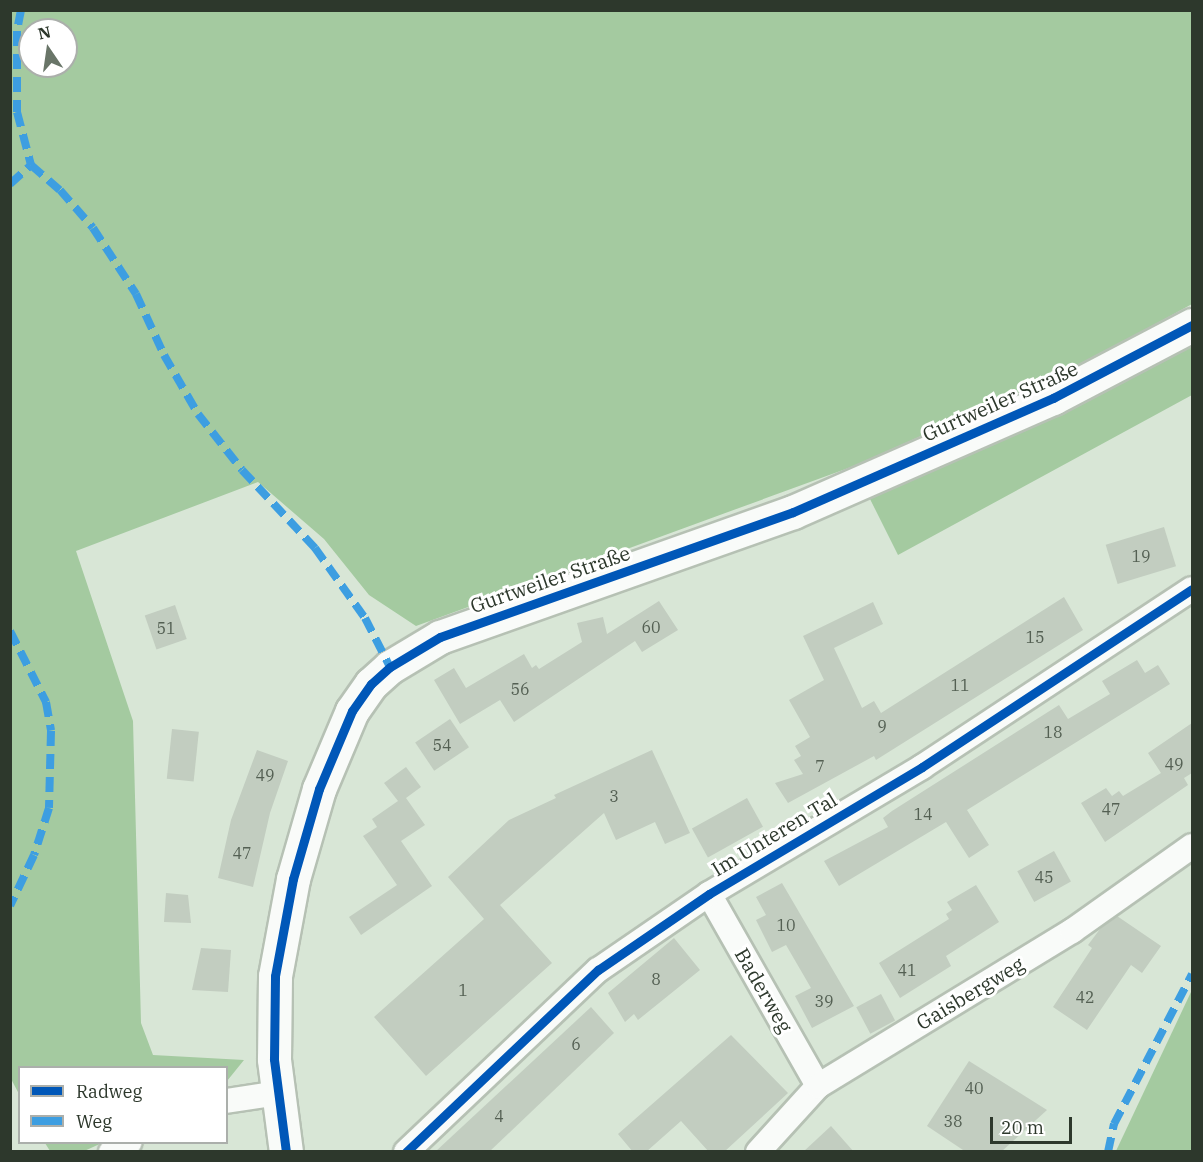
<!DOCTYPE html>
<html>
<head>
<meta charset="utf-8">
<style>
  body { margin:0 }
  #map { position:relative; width:1203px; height:1162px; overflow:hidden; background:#d8e6d6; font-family:"IBM Plex Serif",serif }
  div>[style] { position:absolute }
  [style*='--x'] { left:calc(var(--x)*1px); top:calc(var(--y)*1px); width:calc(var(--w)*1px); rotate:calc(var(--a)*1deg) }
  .forest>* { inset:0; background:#a4caa0 }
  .building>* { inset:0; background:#c2cdc0; transform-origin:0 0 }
  .roads { filter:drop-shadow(2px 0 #b6c1b4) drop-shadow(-2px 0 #b6c1b4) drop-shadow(0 2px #b6c1b4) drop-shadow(0 -2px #b6c1b4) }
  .street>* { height:24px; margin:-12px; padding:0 12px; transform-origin:12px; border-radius:12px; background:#f9fbf9 }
  .secondary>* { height:33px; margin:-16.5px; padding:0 16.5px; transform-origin:16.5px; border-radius:16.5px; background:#f9fbf9 }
  .quiet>* { height:8px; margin-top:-4px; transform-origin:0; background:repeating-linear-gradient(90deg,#3d9ee1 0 15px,transparent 0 23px) }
  .cycleway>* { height:9px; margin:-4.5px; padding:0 4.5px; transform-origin:4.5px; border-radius:4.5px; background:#0057b8 }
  span { translate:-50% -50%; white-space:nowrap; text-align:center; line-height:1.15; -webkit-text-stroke:6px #fff; paint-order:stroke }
  .number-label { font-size:16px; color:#546053 }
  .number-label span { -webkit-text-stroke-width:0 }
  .street-label { font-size:20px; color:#2d382c }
  .frame { position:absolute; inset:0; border:12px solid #2d382c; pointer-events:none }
  .legend { position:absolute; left:18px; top:1066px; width:210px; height:78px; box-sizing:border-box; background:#fff; border:2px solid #abafab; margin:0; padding:8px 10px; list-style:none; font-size:18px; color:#2d382c }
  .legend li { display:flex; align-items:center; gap:12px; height:30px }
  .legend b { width:30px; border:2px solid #abafab }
  .north { position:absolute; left:18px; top:18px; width:60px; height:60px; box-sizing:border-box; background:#fff; border:2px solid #abafab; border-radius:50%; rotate:347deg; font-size:16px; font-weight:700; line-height:24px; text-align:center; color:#2d382c }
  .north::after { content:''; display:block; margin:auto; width:21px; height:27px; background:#697568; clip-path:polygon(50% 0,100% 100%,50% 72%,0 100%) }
  .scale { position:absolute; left:990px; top:1117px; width:82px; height:27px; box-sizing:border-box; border:3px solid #2d382c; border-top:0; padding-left:8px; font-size:18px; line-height:21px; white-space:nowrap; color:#2d382c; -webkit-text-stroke:4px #fff; paint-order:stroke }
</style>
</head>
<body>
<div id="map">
  <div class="forest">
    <i style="clip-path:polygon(evenodd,10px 11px,1192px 11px,1192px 304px,1087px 362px,854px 466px,416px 626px,369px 595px,324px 539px,258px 482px,76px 551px,133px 721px,141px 1023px,153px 1055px,244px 1060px,227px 1081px,226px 1068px,20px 1068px,19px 1094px,10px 1077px,10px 11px,30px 30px,66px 30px,66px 66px,30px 66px,30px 30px)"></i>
    <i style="clip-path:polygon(1192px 341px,1192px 395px,898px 555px,870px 499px,1130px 376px)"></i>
    <i style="clip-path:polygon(1192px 990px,1192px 1151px,1116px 1151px,1191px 992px)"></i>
    <i style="clip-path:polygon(45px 1143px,102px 1143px,82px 1152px,50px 1151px)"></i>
  </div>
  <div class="building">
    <i style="left:1164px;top:527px;width:41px;height:61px;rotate:73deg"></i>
    <i style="clip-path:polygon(1064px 597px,1083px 630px,876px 760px,874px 756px,788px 803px,775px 783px,803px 774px,794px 760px,801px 756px,795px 746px,810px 737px,789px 700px,824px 680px,803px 636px,873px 602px,883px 624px,834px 648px,862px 708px,874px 701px,881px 713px)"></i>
    <i style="clip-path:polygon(659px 601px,678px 630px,642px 652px,635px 641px,514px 722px,500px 700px,460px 724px,434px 680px,454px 668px,466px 688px,524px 654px,532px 668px,536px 665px,539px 669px,582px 642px,577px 623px,603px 617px,607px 634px)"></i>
    <i style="left:175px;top:605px;width:36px;height:32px;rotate:71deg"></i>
    <i style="clip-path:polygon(1137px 660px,1145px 673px,1158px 665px,1170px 684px,967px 810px,989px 845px,969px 858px,946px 822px,839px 886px,824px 861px,888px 827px,883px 818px,892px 811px,1059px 705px,1068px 719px,1110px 694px,1102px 681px)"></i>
    <i style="left:450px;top:719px;width:34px;height:42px;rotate:56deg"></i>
    <i style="clip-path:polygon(1192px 723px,1192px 773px,1184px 778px,1188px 785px,1105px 842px,1081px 803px,1106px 788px,1112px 796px,1119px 791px,1123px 796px,1161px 773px,1148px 753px)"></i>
    <i style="left:172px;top:729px;width:27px;height:50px;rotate:6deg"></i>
    <i style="clip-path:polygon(257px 750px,288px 761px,270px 813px,253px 887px,218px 878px,231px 820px)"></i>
    <i style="clip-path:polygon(652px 750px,690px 833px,665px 844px,655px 822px,616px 840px,604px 813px,500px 905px,552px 963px,426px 1076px,374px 1017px,484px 919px,448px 877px,509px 820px,556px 798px,554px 795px)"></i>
    <i style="clip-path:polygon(406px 767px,421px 787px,406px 798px,425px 825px,401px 841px,432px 886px,361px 935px,349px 917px,397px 885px,363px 836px,377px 827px,372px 819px,398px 801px,384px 783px)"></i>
    <i style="left:747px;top:798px;width:33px;height:63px;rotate:61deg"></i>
    <i style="left:1054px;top:851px;width:35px;height:42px;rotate:61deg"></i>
    <i style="clip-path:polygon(782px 883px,854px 1006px,812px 1028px,795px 996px,811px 988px,786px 945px,772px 952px,756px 920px,766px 915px,756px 897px)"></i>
    <i style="clip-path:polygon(976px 885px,999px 922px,946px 956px,951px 966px,900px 998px,879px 963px,949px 919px,946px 914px,952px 910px,947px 902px)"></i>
    <i style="clip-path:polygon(166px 893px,188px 895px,191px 923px,164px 922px)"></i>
    <i style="clip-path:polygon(1117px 916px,1161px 946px,1142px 973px,1131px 965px,1087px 1030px,1053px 1007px,1092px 948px,1088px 945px,1100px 929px)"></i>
    <i style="clip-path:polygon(674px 938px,700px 970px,638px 1020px,634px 1014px,625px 1022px,608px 993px)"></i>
    <i style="clip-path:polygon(201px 948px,231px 950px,228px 992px,192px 990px)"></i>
    <i style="left:881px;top:994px;width:30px;height:28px;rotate:62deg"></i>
    <i style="clip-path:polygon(591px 1007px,614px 1033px,489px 1152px,435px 1152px)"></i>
    <i style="clip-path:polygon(731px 1035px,788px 1093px,724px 1152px,709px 1152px,681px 1121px,646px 1152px,633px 1152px,618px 1134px)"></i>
    <i style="clip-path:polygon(969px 1061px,1047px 1110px,1001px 1152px,966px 1152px,927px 1126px)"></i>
    <i style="clip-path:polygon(831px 1126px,854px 1152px,803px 1152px)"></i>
  </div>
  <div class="roads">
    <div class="street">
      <i style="--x:709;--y:894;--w:221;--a:60.4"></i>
      <i style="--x:226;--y:1101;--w:54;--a:-8.6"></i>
      <i style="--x:111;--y:1152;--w:21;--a:-28"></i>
      <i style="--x:406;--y:1152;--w:265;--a:-43.5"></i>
      <i style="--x:598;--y:970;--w:135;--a:-34.4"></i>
      <i style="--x:709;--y:894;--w:248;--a:-30.8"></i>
      <i style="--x:922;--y:767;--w:323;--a:-33.4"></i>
      <i style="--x:758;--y:1152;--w:89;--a:-47.7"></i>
      <i style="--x:818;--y:1086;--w:298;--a:-31.4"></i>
      <i style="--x:1072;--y:931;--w:147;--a:-35.3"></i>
    </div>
    <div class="secondary">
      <i style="--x:286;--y:1152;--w:94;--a:-97.4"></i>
      <i style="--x:274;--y:1059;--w:83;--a:-89.3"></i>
      <i style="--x:275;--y:976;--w:99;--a:-79.5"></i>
      <i style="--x:293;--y:879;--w:94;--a:-73.9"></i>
      <i style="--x:319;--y:789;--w:85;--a:-67.1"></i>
      <i style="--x:352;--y:711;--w:33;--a:-55"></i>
      <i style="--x:371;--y:684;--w:25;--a:-42"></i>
      <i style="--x:390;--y:667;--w:58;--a:-31"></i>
      <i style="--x:440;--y:637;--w:374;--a:-19.5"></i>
      <i style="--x:793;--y:512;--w:284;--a:-23.7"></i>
      <i style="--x:1053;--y:398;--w:157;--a:-27.7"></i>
    </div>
  </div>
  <div class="quiet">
    <i style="--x:21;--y:10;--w:21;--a:101"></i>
    <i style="--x:17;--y:31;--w:81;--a:90"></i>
    <i style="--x:17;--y:112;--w:55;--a:75.2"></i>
    <i style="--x:31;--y:165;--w:38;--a:41"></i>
    <i style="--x:60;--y:190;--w:50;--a:49"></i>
    <i style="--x:93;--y:228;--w:79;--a:56.9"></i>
    <i style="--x:136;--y:294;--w:67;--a:65.3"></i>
    <i style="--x:164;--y:355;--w:68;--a:60"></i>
    <i style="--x:198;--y:414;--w:71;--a:51.8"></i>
    <i style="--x:242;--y:470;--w:107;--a:46.9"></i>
    <i style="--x:315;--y:548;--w:86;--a:54.5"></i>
    <i style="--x:365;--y:618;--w:55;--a:63"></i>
    <i style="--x:10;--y:184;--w:28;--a:-42"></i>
    <i style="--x:10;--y:631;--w:80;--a:63.1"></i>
    <i style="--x:46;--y:702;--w:29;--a:80"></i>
    <i style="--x:51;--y:731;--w:77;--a:91.5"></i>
    <i style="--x:49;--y:808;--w:49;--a:107.7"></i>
    <i style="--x:34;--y:855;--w:56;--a:115.2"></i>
    <i style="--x:1108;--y:1152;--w:29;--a:-78"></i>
    <i style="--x:1114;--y:1124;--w:169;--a:-62.5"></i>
  </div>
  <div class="cycleway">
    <i style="--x:286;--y:1152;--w:94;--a:-97.4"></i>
    <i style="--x:274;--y:1059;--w:83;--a:-89.3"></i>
    <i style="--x:275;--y:976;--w:99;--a:-79.5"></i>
    <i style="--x:293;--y:879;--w:94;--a:-73.9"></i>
    <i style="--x:319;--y:789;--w:85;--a:-67.1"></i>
    <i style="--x:352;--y:711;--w:33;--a:-55"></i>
    <i style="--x:371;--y:684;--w:25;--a:-42"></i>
    <i style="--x:390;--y:667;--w:58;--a:-31"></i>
    <i style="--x:440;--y:637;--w:374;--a:-19.5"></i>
    <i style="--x:793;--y:512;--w:284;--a:-23.7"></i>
    <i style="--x:1053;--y:398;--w:157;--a:-27.7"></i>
    <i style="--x:406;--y:1152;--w:265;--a:-43.5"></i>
    <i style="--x:598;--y:970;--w:135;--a:-34.4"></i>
    <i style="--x:709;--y:894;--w:248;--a:-30.8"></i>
    <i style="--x:922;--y:767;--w:323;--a:-33.4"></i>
  </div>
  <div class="number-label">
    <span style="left:1141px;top:556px">19</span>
    <span style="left:651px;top:627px">60</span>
    <span style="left:166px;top:628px">51</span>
    <span style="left:1035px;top:637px">15</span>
    <span style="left:960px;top:685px">11</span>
    <span style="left:520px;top:689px">56</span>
    <span style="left:882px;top:726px">9</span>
    <span style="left:1053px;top:732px">18</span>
    <span style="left:442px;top:745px">54</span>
    <span style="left:1174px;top:764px">49</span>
    <span style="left:820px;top:766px">7</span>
    <span style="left:265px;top:775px">49</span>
    <span style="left:614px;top:796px">3</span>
    <span style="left:1111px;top:809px">47</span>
    <span style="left:923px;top:814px">14</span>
    <span style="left:242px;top:853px">47</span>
    <span style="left:1044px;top:877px">45</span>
    <span style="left:786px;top:925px">10</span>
    <span style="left:907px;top:970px">41</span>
    <span style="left:656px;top:979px">8</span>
    <span style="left:463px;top:990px">1</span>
    <span style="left:1085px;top:997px">42</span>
    <span style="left:824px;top:1001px">39</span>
    <span style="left:576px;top:1044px">6</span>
    <span style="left:974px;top:1088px">40</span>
    <span style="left:499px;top:1116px">4</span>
    <span style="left:953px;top:1121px">38</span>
  </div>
  <div class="street-label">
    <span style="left:1000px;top:401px;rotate:-24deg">Gurtweiler Straße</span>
    <span style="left:550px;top:579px;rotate:-19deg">Gurtweiler Straße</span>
    <span style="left:774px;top:834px;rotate:-31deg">Im Unteren Tal</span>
    <span style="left:764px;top:990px;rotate:60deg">Baderweg</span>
    <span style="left:970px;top:993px;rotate:-31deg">Gaisbergweg</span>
  </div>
  <div class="frame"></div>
  <ul class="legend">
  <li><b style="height:8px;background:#0057b8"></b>Radweg</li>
  <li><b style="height:8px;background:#3d9ee1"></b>Weg</li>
  </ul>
  <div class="north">N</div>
  <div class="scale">20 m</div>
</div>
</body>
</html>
